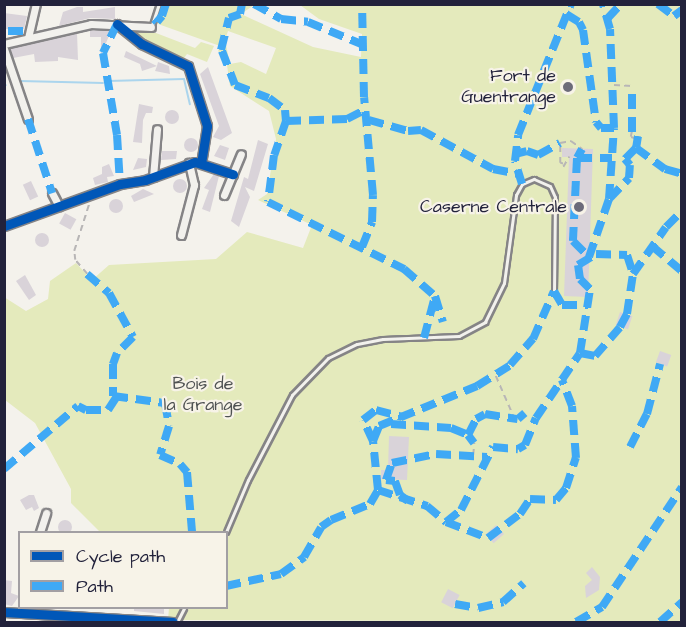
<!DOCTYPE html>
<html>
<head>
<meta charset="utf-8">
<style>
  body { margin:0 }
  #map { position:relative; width:686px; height:627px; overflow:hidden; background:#f4f2ec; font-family:"Architects Daughter",sans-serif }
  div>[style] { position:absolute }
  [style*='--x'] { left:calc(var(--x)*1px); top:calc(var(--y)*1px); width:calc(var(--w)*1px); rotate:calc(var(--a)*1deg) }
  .green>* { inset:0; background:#e4eabc }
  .stream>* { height:2px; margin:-1px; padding:0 1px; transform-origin:1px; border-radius:1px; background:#abd5ed }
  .building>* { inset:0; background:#d9d3d9; transform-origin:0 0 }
  .round { border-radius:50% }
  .path>* { height:1.5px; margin-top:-0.75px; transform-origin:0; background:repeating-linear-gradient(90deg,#b8b6b6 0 6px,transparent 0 10.5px) }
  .roads { filter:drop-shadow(2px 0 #858486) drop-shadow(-2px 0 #858486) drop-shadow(0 2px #858486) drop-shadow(0 -2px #858486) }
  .lane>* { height:3px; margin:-1.5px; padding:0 1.5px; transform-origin:1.5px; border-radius:1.5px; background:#f2f1ed }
  .street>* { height:7px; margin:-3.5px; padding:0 3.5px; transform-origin:3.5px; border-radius:3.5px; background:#f2f1ed }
  .quiet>* { height:8px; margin-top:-4px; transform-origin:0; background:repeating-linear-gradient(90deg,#3fa9f5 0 15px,transparent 0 23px) }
  .cycleway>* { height:9px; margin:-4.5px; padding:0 4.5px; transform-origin:4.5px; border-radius:4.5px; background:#0057b8 }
  .dots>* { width:16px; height:16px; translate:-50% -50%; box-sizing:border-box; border:3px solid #f7f3e8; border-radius:50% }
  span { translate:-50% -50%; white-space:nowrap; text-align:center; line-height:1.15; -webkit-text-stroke:4.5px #f7f3e8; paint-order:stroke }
  .poi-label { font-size:18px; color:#22223b }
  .right { translate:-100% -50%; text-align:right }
  .park-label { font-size:18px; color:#4f5252 }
  .frame { position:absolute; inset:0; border:6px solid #22223b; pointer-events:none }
  .legend { position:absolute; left:18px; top:531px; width:210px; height:78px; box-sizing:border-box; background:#f7f3e8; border:2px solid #a29fa3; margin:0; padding:8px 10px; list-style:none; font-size:18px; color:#22223b }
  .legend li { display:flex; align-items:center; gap:12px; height:30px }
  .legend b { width:30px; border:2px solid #a29fa3 }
</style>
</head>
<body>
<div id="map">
  <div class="green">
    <i style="clip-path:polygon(evenodd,161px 5px,254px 5px,241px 14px,313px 47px,361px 57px,362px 34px,319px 19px,300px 5px,681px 5px,681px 622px,168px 620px,169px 608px,226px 608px,226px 532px,100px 532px,71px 503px,71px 489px,35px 423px,5px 400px,4px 297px,26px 311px,48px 299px,50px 281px,76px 263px,92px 280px,109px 265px,216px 259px,247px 232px,303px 248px,312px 225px,258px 200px,267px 194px,276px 139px,269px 111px,230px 86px,226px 58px,218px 51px,220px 46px,158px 24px,155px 20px,161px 5px,228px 31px,276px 48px,266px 74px,241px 62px,230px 64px,225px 40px,228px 31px)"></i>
    <i style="clip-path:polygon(135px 31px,156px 33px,195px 48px,201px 42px,214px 46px,207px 62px,187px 54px,184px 58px,143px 42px,134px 36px)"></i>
  </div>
  <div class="stream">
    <i style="--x:20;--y:81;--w:83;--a:1.4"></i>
    <i style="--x:108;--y:81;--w:76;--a:-1.5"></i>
    <i style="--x:184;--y:79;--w:26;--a:77"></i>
    <i style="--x:4;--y:86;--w:2;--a:-27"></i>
  </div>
  <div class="building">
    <i style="clip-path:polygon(77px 7px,83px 7px,83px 12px,115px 7px,115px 19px,90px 18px,59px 26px,63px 12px)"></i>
    <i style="clip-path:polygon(4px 13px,27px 16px,24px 29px,4px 29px)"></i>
    <i style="clip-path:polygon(90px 30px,111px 31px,101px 55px,101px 37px,90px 37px)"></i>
    <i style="clip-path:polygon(77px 33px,78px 60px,58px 57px,58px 61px,35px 62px,34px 54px,13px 58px,10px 48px)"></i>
    <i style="clip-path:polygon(126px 51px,157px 66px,158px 62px,169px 66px,170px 74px,155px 71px,157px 66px,142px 71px,140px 64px,124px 57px)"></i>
    <i style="clip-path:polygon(208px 67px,232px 133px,221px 140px,213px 137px,219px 126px,200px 74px)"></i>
    <i style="clip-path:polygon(139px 104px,153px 107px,152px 113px,146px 113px,143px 120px,142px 143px,133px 142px)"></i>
    <i class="round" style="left:165px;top:110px;width:14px;height:14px"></i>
    <i class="round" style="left:184px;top:138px;width:14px;height:14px"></i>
    <i style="clip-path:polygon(258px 140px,268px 144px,254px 191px,245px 187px,250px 197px,239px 227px,231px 221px,244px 177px,248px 179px)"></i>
    <i style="clip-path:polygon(220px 145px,229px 148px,225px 160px,214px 156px)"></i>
    <i style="clip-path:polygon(562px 148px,593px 149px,588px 297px,564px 296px,569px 157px,562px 157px)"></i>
    <i style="clip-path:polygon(162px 151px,177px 151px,176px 159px,161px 160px)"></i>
    <i style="clip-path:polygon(138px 158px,147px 159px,146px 167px,133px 170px)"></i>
    <i style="clip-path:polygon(109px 164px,114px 176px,107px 177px,108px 182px,95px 185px,93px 178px,102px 174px,102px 167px)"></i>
    <i style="clip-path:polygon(214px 174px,219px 176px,210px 212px,202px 209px,209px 190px,204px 188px)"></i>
    <i class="round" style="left:173px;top:179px;width:14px;height:14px"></i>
    <i style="left:31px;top:181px;width:17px;height:9px;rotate:65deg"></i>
    <i style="clip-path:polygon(143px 189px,154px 194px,134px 202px,131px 196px)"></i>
    <i class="round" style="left:109px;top:199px;width:14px;height:14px"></i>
    <i style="left:65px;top:213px;width:13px;height:12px;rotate:29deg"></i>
    <i class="round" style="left:35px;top:233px;width:14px;height:14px"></i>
    <i style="clip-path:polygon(25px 275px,36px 295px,29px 300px,16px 281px)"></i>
    <i style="left:620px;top:312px;width:13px;height:14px;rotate:18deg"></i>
    <i style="left:660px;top:351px;width:12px;height:12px;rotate:20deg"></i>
    <i style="clip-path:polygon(389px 436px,409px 437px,407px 480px,381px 479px,381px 470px,388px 470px)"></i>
    <i style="clip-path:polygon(29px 495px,34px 495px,39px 508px,34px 511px,32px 507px,26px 510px,20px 500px)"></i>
    <i class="round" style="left:58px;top:520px;width:14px;height:14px"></i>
    <i style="left:496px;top:525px;width:12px;height:14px;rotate:48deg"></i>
    <i style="clip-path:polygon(592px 567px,600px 577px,599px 590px,586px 598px,585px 586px,592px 580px,586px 573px)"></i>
    <i style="clip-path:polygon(4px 580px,12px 581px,11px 593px,19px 596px,12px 606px,4px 604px)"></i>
    <i style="left:448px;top:589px;width:13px;height:15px;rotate:27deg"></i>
    <i style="clip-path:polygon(134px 608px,164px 608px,164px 614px,134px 611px)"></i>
  </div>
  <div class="path">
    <i style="--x:614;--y:85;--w:18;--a:3"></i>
    <i style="--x:632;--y:132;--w:5;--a:101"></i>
    <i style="--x:631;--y:137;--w:7;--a:16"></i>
    <i style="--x:563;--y:164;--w:3;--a:-162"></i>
    <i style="--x:560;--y:163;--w:20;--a:-90"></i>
    <i style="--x:560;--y:143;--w:11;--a:-10"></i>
    <i style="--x:571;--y:141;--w:14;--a:36"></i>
    <i style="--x:563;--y:167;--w:12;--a:-59"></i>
    <i style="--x:87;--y:274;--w:18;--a:-131"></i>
    <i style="--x:75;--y:260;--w:9;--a:-96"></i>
    <i style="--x:74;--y:251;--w:49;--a:-72.3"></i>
    <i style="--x:496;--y:376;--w:45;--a:66.3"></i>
    <i style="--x:473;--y:455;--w:12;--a:-85"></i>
  </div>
  <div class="roads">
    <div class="lane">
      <i style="--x:152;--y:25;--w:22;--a:-72"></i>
      <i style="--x:226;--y:532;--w:56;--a:-67.1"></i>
      <i style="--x:248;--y:480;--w:96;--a:-62.6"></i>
      <i style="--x:292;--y:395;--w:52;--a:-45.8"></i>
      <i style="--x:328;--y:358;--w:32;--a:-26"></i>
      <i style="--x:357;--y:344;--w:26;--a:-11"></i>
      <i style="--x:383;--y:339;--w:76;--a:-2.3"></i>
      <i style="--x:459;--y:336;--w:30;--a:-28"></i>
      <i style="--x:485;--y:322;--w:43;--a:-64"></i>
      <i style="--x:504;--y:283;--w:89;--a:-82.2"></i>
      <i style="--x:516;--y:195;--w:13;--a:-61"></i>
      <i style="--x:522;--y:184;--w:13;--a:-23"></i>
      <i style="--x:534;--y:179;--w:17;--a:24"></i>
      <i style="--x:550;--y:186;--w:12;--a:66"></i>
      <i style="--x:555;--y:197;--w:94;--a:90.6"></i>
      <i style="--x:177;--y:622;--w:16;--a:-63"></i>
    </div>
    <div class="street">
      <i style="--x:117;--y:24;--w:32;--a:39"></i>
      <i style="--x:142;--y:44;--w:51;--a:25.6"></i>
      <i style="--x:188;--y:66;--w:63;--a:72.4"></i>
      <i style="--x:207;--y:126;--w:36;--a:99"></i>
      <i style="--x:28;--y:38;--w:35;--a:-77"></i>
      <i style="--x:4;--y:44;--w:89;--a:-12.9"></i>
      <i style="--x:91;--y:24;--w:60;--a:2.9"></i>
      <i style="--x:4;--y:49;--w:74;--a:71.1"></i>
      <i style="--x:153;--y:177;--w:48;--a:-85.2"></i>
      <i style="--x:52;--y:193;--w:15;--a:62"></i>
      <i style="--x:224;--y:195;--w:44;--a:-67.5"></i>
      <i style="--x:4;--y:226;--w:123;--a:-19.9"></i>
      <i style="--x:120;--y:184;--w:25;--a:-9"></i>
      <i style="--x:145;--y:180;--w:53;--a:-19.8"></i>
      <i style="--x:195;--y:162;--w:40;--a:18"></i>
      <i style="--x:181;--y:235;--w:52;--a:-75.4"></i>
      <i style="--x:194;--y:185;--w:23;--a:-103"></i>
      <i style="--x:40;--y:532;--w:20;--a:-72"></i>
      <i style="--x:4;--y:612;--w:169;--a:3.4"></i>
    </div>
  </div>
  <div class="quiet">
    <i style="--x:254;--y:4;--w:31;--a:29"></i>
    <i style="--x:281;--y:19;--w:27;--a:6"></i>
    <i style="--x:308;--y:22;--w:57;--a:22.5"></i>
    <i style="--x:658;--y:4;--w:20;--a:37"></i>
    <i style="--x:674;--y:16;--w:10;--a:-37"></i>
    <i style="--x:566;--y:14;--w:15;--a:32"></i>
    <i style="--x:579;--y:22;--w:9;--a:63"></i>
    <i style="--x:583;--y:30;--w:93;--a:82"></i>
    <i style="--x:596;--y:122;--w:8;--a:50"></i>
    <i style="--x:601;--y:128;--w:13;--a:0"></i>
    <i style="--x:614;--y:128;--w:99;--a:-92.3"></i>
    <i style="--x:610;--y:29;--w:26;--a:-106"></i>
    <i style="--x:154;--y:19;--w:4;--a:45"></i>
    <i style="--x:157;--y:22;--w:8;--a:-50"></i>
    <i style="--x:162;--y:16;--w:13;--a:-72"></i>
    <i style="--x:607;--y:19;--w:21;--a:-47"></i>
    <i style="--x:117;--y:24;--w:32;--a:116"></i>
    <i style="--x:103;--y:53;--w:83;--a:80.3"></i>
    <i style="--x:117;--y:135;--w:49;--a:86.5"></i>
    <i style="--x:8;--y:31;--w:21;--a:0"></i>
    <i style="--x:221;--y:50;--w:33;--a:-76"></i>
    <i style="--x:229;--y:18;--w:12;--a:-20"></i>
    <i style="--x:240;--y:14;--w:10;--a:-79"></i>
    <i style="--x:222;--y:51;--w:36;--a:69"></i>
    <i style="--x:235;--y:85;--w:36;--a:21"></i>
    <i style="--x:269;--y:98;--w:20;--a:37"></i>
    <i style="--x:285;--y:110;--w:11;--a:85"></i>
    <i style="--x:286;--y:121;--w:36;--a:109"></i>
    <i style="--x:274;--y:155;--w:47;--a:97.3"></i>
    <i style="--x:268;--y:202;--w:152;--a:26.2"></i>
    <i style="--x:404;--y:269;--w:41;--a:41.1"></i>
    <i style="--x:28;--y:119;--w:78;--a:72"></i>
    <i style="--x:369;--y:120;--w:41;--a:15.8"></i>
    <i style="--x:408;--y:131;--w:13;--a:-4"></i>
    <i style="--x:421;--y:130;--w:82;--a:28.4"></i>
    <i style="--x:493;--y:169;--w:25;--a:11"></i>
    <i style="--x:286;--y:121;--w:61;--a:-1.9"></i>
    <i style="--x:347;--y:119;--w:22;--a:-27"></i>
    <i style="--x:632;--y:132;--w:46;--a:-90"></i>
    <i style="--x:638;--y:136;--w:12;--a:99"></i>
    <i style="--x:636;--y:148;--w:36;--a:36"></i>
    <i style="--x:665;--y:169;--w:18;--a:16"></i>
    <i style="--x:582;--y:149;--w:10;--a:119"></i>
    <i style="--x:577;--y:158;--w:83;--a:92.8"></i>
    <i style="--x:573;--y:241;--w:23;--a:45"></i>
    <i style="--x:515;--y:154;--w:12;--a:-14"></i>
    <i style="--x:527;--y:151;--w:12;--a:20"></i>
    <i style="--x:538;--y:155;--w:25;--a:-29"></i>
    <i style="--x:577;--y:158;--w:35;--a:0"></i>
    <i style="--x:522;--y:184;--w:24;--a:-107"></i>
    <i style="--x:515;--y:161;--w:26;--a:-83"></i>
    <i style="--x:518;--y:135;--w:141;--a:-68"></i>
    <i style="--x:609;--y:199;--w:71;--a:-86"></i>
    <i style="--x:652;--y:246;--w:39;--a:40"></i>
    <i style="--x:362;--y:247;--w:27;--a:-68"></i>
    <i style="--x:372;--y:222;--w:27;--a:-88"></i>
    <i style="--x:373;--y:195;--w:98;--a:-95.2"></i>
    <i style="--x:364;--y:97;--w:93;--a:-91.2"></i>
    <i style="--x:589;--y:257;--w:61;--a:-71"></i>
    <i style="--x:609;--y:199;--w:29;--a:-46"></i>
    <i style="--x:629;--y:178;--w:13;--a:-86"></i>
    <i style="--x:630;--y:165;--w:8;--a:-130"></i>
    <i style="--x:625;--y:159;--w:16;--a:-45"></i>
    <i style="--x:87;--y:274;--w:29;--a:41"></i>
    <i style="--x:109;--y:293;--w:50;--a:61.4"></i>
    <i style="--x:133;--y:337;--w:23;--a:135"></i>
    <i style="--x:117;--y:353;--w:12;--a:110"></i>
    <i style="--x:113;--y:364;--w:32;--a:90"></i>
    <i style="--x:113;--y:396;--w:52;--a:7.7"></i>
    <i style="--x:165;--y:403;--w:23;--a:80"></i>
    <i style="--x:169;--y:426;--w:30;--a:107"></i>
    <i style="--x:160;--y:455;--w:22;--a:24"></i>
    <i style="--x:180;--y:464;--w:11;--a:49"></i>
    <i style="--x:187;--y:472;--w:60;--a:85.2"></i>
    <i style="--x:554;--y:291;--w:16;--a:60"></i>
    <i style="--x:562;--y:305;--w:26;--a:0"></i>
    <i style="--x:424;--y:338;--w:43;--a:-75.3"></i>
    <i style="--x:435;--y:296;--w:27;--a:73"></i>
    <i style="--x:580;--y:353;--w:15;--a:11"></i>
    <i style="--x:595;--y:356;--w:38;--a:-49"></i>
    <i style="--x:620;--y:327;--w:15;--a:-62"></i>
    <i style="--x:627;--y:314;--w:40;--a:-81.5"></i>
    <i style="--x:633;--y:274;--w:57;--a:-54.9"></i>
    <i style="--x:666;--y:227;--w:23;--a:-45"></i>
    <i style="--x:391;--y:424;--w:60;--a:3.8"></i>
    <i style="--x:451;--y:428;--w:18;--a:22"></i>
    <i style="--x:468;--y:435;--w:10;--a:53"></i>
    <i style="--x:468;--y:435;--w:18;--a:-63"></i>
    <i style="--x:476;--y:419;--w:10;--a:-29"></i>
    <i style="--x:485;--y:414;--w:33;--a:9"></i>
    <i style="--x:518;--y:419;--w:9;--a:-41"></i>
    <i style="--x:373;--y:441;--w:23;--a:-115"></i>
    <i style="--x:363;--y:420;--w:16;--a:-38"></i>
    <i style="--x:376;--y:410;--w:27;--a:15"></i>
    <i style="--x:630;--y:447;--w:37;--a:-63"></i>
    <i style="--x:647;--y:414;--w:52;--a:-75.4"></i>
    <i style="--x:4;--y:469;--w:97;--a:-40.4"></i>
    <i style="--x:78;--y:406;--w:9;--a:27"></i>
    <i style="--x:86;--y:410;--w:22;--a:0"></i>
    <i style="--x:108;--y:410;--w:17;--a:-57"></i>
    <i style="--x:378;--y:490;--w:52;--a:18.1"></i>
    <i style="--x:427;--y:506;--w:25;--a:40"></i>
    <i style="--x:446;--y:522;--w:45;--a:20.9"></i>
    <i style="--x:488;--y:538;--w:40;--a:-37"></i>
    <i style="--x:520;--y:514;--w:18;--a:-56"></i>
    <i style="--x:530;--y:499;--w:26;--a:2"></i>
    <i style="--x:556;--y:500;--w:16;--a:-50"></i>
    <i style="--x:566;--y:488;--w:32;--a:-72"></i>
    <i style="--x:576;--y:458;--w:52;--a:-94.4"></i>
    <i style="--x:572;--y:406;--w:28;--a:-111"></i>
    <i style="--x:408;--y:501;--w:10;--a:-143"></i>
    <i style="--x:400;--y:495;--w:15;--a:-110"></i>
    <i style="--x:395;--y:481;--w:9;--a:-174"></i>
    <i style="--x:386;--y:480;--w:18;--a:-71"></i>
    <i style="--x:392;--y:463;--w:45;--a:-11.6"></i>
    <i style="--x:436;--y:454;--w:51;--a:3.4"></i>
    <i style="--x:446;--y:522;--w:19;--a:-39"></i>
    <i style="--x:461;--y:510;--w:71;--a:-63.1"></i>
    <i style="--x:493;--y:447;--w:25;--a:5"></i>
    <i style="--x:518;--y:449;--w:8;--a:-30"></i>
    <i style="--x:525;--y:445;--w:29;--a:-68"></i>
    <i style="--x:536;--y:418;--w:78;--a:-55.9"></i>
    <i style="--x:580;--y:353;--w:65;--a:-81.1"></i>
    <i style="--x:590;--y:289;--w:14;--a:-135"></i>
    <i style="--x:580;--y:279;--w:14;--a:-98"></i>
    <i style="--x:578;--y:265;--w:21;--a:-31"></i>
    <i style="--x:596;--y:254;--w:31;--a:2"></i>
    <i style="--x:627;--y:255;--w:20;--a:72"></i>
    <i style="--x:226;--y:586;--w:56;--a:-12.3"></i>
    <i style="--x:281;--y:574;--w:29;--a:-36"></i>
    <i style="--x:304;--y:557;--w:34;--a:-60"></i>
    <i style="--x:321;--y:527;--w:12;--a:-35"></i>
    <i style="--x:331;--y:520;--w:42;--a:-22.3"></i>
    <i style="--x:370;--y:504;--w:16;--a:-60"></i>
    <i style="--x:378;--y:490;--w:49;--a:-95.8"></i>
    <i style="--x:373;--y:441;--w:16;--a:-68"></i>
    <i style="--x:379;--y:426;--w:106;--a:-22.2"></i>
    <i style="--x:477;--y:386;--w:39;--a:-32"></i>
    <i style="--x:510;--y:365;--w:35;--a:-49"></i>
    <i style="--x:533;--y:339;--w:52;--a:-66.4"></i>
    <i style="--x:455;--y:604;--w:23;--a:10"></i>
    <i style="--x:478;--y:608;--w:26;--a:-13"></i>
    <i style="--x:503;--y:602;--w:28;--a:-42"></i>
    <i style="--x:576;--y:622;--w:30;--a:-30"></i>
    <i style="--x:602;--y:607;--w:144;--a:-56.3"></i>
    <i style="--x:660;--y:622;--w:30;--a:-42"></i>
  </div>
  <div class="cycleway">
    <i style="--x:117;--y:24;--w:32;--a:39"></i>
    <i style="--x:142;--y:44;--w:51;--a:25.6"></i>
    <i style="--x:188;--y:66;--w:63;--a:72.4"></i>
    <i style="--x:207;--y:126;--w:36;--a:99"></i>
    <i style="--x:4;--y:226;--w:123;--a:-19.9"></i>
    <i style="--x:120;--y:184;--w:25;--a:-9"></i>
    <i style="--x:145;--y:180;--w:53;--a:-19.8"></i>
    <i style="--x:195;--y:162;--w:40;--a:18"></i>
    <i style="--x:4;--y:612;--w:169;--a:3.4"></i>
  </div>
  <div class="dots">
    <i style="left:568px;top:87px;background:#6c6b79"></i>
    <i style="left:579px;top:207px;background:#6c6b79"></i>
  </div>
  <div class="poi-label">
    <span class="right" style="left:556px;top:87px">Fort de<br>Guentrange</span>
    <span class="right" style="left:567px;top:207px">Caserne Centrale</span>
  </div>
  <div class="park-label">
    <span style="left:203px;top:395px">Bois de<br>la Grange</span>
  </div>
  <div class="frame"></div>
  <ul class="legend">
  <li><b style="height:8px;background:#0057b8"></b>Cycle path</li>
  <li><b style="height:8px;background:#3fa9f5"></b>Path</li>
  </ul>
</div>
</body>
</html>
